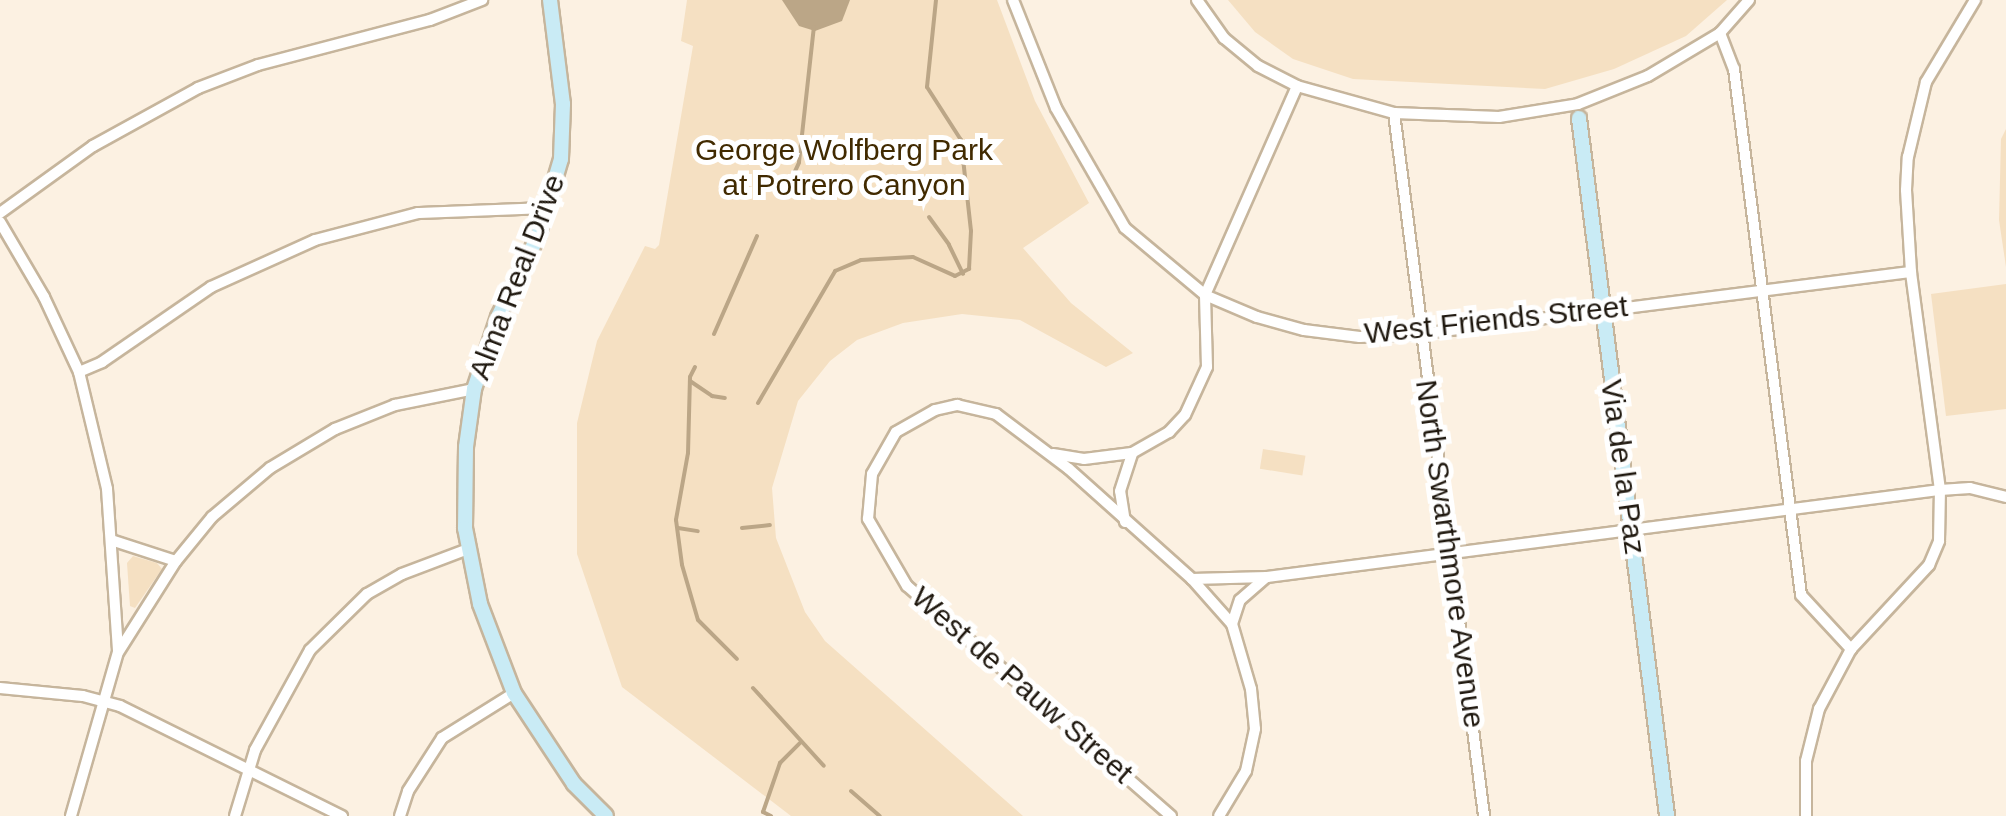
<!DOCTYPE html>
<html>
<head>
<meta charset="utf-8">
<style>
  body { margin:0 }
  #map { position:relative; width:2006px; height:816px; overflow:hidden; background:#fcf1e2; font-family:Arial,sans-serif }
  div>[style] { position:absolute }
  [style*='--x'] { left:calc(var(--x)*1px); top:calc(var(--y)*1px); width:calc(var(--w)*1px); rotate:calc(var(--a)*1deg) }
  .green>* { inset:0; background:#f5e0c2; transform-origin:0 0 }
  .water>* { inset:0; background:#bba687 }
  .stream>* { height:4px; margin:-2px; padding:0 2px; transform-origin:2px; border-radius:2px; background:#bba687 }
  .roads { filter:drop-shadow(2px 0 #c6b59c) drop-shadow(-2px 0 #c6b59c) drop-shadow(0 2px #c6b59c) drop-shadow(0 -2px #c6b59c) }
  .street>* { height:10px; margin:-5px; padding:0 5px; transform-origin:5px; border-radius:5px; background:#fff }
  .secondary>* { height:14px; margin:-7px; padding:0 7px; transform-origin:7px; border-radius:7px; background:#c9ebf5 }
  span { translate:-50% -50%; white-space:nowrap; text-align:center; line-height:1.15; -webkit-text-stroke:10px #fff; paint-order:stroke }
  .park-label { font-size:30px; color:#412a00 }
  .street-label { font-size:30px; color:#201910 }
</style>
</head>
<body>
<div id="map">
  <div class="green">
    <i style="clip-path:polygon(687px 0,997px 0,1035px 101px,1089px 203px,1023px 248px,1071px 303px,1133px 353px,1106px 367px,1020px 320px,962px 314px,903px 323px,857px 340px,830px 361px,798px 401px,772px 488px,776px 538px,805px 612px,825px 641px,1023px 816px,791px 816px,622px 687px,577px 554px,577px 423px,597px 341px,645px 246px,655px 249px,659px 245px,693px 46px,681px 41px)"></i>
    <i style="clip-path:polygon(1228px 0,1727px 0,1686px 36px,1614px 69px,1545px 89px,1353px 79px,1293px 59px,1255px 32px)"></i>
    <i style="clip-path:polygon(2006px 129px,2006px 267px,1999px 220px,2001px 139px)"></i>
    <i style="clip-path:polygon(2006px 284px,2006px 409px,1946px 416px,1931px 294px)"></i>
    <i style="left:1263px;top:449px;width:43px;height:20px;rotate:9deg"></i>
    <i style="clip-path:polygon(133px 556px,157px 563px,162px 569px,135px 608px,130px 606px,127px 563px)"></i>
  </div>
  <div class="water">
    <i style="clip-path:polygon(782px 0,850px 0,842px 21px,815px 31px,799px 26px)"></i>
  </div>
  <div class="stream">
    <i style="--x:801;--y:141;--w:43;--a:29.6"></i>
    <i style="--x:783;--y:197;--w:38;--a:-65"></i>
    <i style="--x:799;--y:162;--w:136;--a:-83.7"></i>
    <i style="--x:929;--y:217;--w:34;--a:54"></i>
    <i style="--x:949;--y:245;--w:32;--a:64"></i>
    <i style="--x:714;--y:334;--w:107;--a:-66.3"></i>
    <i style="--x:695;--y:367;--w:11;--a:117"></i>
    <i style="--x:690;--y:377;--w:76;--a:91.5"></i>
    <i style="--x:688;--y:453;--w:68;--a:100.2"></i>
    <i style="--x:676;--y:520;--w:45;--a:82.4"></i>
    <i style="--x:682;--y:565;--w:57;--a:73.8"></i>
    <i style="--x:698;--y:620;--w:55;--a:45"></i>
    <i style="--x:690;--y:381;--w:27;--a:34"></i>
    <i style="--x:712;--y:396;--w:13;--a:9"></i>
    <i style="--x:758;--y:403;--w:153;--a:-59.7"></i>
    <i style="--x:835;--y:271;--w:28;--a:-23"></i>
    <i style="--x:861;--y:260;--w:52;--a:-3.3"></i>
    <i style="--x:913;--y:257;--w:46;--a:24.3"></i>
    <i style="--x:955;--y:276;--w:16;--a:-27"></i>
    <i style="--x:969;--y:269;--w:38;--a:-87"></i>
    <i style="--x:971;--y:231;--w:92;--a:-96.3"></i>
    <i style="--x:961;--y:140;--w:63;--a:-122.7"></i>
    <i style="--x:927;--y:87;--w:87;--a:-84.1"></i>
    <i style="--x:678;--y:528;--w:20;--a:9"></i>
    <i style="--x:742;--y:528;--w:28;--a:-6"></i>
    <i style="--x:753;--y:688;--w:105;--a:47.7"></i>
    <i style="--x:851;--y:791;--w:38;--a:41"></i>
    <i style="--x:771;--y:816;--w:9;--a:-153"></i>
    <i style="--x:763;--y:812;--w:52;--a:-70.9"></i>
    <i style="--x:780;--y:763;--w:28;--a:-45"></i>
  </div>
  <div class="roads">
    <div class="street">
      <i style="--x:1013;--y:0;--w:116;--a:68.3"></i>
      <i style="--x:1056;--y:108;--w:138;--a:60.1"></i>
      <i style="--x:1125;--y:228;--w:104;--a:39.9"></i>
      <i style="--x:1205;--y:295;--w:56;--a:22.9"></i>
      <i style="--x:1257;--y:317;--w:49;--a:15.5"></i>
      <i style="--x:1304;--y:330;--w:56;--a:7.1"></i>
      <i style="--x:1360;--y:337;--w:60;--a:-2.9"></i>
      <i style="--x:1420;--y:334;--w:495;--a:-7.2"></i>
      <i style="--x:1197;--y:0;--w:47;--a:54.6"></i>
      <i style="--x:1224;--y:38;--w:44;--a:39.5"></i>
      <i style="--x:1258;--y:66;--w:44;--a:27.1"></i>
      <i style="--x:1297;--y:86;--w:101;--a:15.6"></i>
      <i style="--x:1394;--y:113;--w:105;--a:2.2"></i>
      <i style="--x:1499;--y:117;--w:80;--a:-9.3"></i>
      <i style="--x:1578;--y:104;--w:75;--a:-21.8"></i>
      <i style="--x:1648;--y:76;--w:84;--a:-30.8"></i>
      <i style="--x:1720;--y:33;--w:44;--a:-48.7"></i>
      <i style="--x:1720;--y:33;--w:39;--a:69"></i>
      <i style="--x:1734;--y:69;--w:530;--a:82.74"></i>
      <i style="--x:1801;--y:595;--w:74;--a:47.2"></i>
      <i style="--x:1394;--y:113;--w:709;--a:82.7"></i>
      <i style="--x:0;--y:213;--w:115;--a:-35.8"></i>
      <i style="--x:93;--y:146;--w:120;--a:-28.9"></i>
      <i style="--x:198;--y:88;--w:64;--a:-21"></i>
      <i style="--x:258;--y:65;--w:178;--a:-14.7"></i>
      <i style="--x:430;--y:20;--w:56;--a:-21"></i>
      <i style="--x:0;--y:222;--w:87;--a:59.6"></i>
      <i style="--x:44;--y:297;--w:83;--a:65"></i>
      <i style="--x:79;--y:372;--w:120;--a:76.5"></i>
      <i style="--x:107;--y:489;--w:163;--a:86.1"></i>
      <i style="--x:118;--y:652;--w:171;--a:106"></i>
      <i style="--x:79;--y:372;--w:25;--a:-23"></i>
      <i style="--x:102;--y:362;--w:132;--a:-34.5"></i>
      <i style="--x:211;--y:287;--w:114;--a:-24.3"></i>
      <i style="--x:315;--y:240;--w:106;--a:-14.7"></i>
      <i style="--x:418;--y:213;--w:130;--a:-2.2"></i>
      <i style="--x:1053;--y:454;--w:31;--a:9"></i>
      <i style="--x:1084;--y:459;--w:48;--a:-7.1"></i>
      <i style="--x:1132;--y:453;--w:43;--a:-29.6"></i>
      <i style="--x:1169;--y:432;--w:23;--a:-47"></i>
      <i style="--x:1185;--y:415;--w:53;--a:-65.4"></i>
      <i style="--x:1207;--y:367;--w:72;--a:-91.6"></i>
      <i style="--x:1205;--y:295;--w:228;--a:-66.2"></i>
      <i style="--x:1125;--y:522;--w:31;--a:-99"></i>
      <i style="--x:1120;--y:491;--w:40;--a:-72"></i>
      <i style="--x:111;--y:540;--w:68;--a:17.9"></i>
      <i style="--x:1192;--y:579;--w:60;--a:48.4"></i>
      <i style="--x:1232;--y:624;--w:68;--a:73.7"></i>
      <i style="--x:1251;--y:689;--w:40;--a:84.3"></i>
      <i style="--x:1255;--y:729;--w:43;--a:102.1"></i>
      <i style="--x:1246;--y:771;--w:52;--a:121"></i>
      <i style="--x:1232;--y:624;--w:25;--a:-72"></i>
      <i style="--x:1240;--y:600;--w:35;--a:-41"></i>
      <i style="--x:119;--y:651;--w:107;--a:-57.7"></i>
      <i style="--x:176;--y:561;--w:57;--a:-50.7"></i>
      <i style="--x:212;--y:517;--w:76;--a:-40.2"></i>
      <i style="--x:270;--y:468;--w:76;--a:-31"></i>
      <i style="--x:335;--y:429;--w:65;--a:-21.8"></i>
      <i style="--x:395;--y:405;--w:81;--a:-11.4"></i>
      <i style="--x:0;--y:688;--w:83;--a:5.5"></i>
      <i style="--x:83;--y:696;--w:38;--a:15"></i>
      <i style="--x:120;--y:706;--w:248;--a:26.4"></i>
      <i style="--x:235;--y:816;--w:69;--a:-73.1"></i>
      <i style="--x:255;--y:750;--w:114;--a:-61.2"></i>
      <i style="--x:310;--y:650;--w:80;--a:-44.5"></i>
      <i style="--x:367;--y:594;--w:40;--a:-29.7"></i>
      <i style="--x:402;--y:574;--w:71;--a:-20.7"></i>
      <i style="--x:400;--y:816;--w:26;--a:-72"></i>
      <i style="--x:408;--y:791;--w:63;--a:-57.3"></i>
      <i style="--x:442;--y:738;--w:85;--a:-32"></i>
      <i style="--x:1171;--y:816;--w:350;--a:-138.9"></i>
      <i style="--x:907;--y:586;--w:78;--a:-120.2"></i>
      <i style="--x:868;--y:519;--w:45;--a:-84.9"></i>
      <i style="--x:872;--y:474;--w:48;--a:-60.3"></i>
      <i style="--x:896;--y:432;--w:45;--a:-29.4"></i>
      <i style="--x:935;--y:410;--w:23;--a:-13"></i>
      <i style="--x:957;--y:405;--w:40;--a:13"></i>
      <i style="--x:996;--y:414;--w:91;--a:37"></i>
      <i style="--x:1069;--y:469;--w:165;--a:41.8"></i>
      <i style="--x:1192;--y:579;--w:75;--a:-1.5"></i>
      <i style="--x:1267;--y:577;--w:679;--a:-7.37"></i>
      <i style="--x:1940;--y:490;--w:30;--a:-4"></i>
      <i style="--x:1970;--y:488;--w:37;--a:14"></i>
      <i style="--x:1806;--y:816;--w:55;--a:-90"></i>
      <i style="--x:1806;--y:761;--w:54;--a:-76"></i>
      <i style="--x:1819;--y:709;--w:68;--a:-61.9"></i>
      <i style="--x:1851;--y:649;--w:115;--a:-47.1"></i>
      <i style="--x:1929;--y:565;--w:26;--a:-67"></i>
      <i style="--x:1939;--y:541;--w:51;--a:-88.9"></i>
      <i style="--x:1940;--y:490;--w:220;--a:-97.6"></i>
      <i style="--x:1911;--y:272;--w:82;--a:-93.5"></i>
      <i style="--x:1906;--y:190;--w:33;--a:-87"></i>
      <i style="--x:1908;--y:157;--w:77;--a:-76.5"></i>
      <i style="--x:1926;--y:82;--w:96;--a:-59.1"></i>
    </div>
    <div class="secondary">
      <i style="--x:550;--y:0;--w:105;--a:82.9"></i>
      <i style="--x:563;--y:104;--w:55;--a:92.1"></i>
      <i style="--x:561;--y:159;--w:80;--a:106.6"></i>
      <i style="--x:538;--y:236;--w:90;--a:116.3"></i>
      <i style="--x:498;--y:317;--w:76;--a:108.4"></i>
      <i style="--x:474;--y:389;--w:59;--a:97.9"></i>
      <i style="--x:466;--y:447;--w:81;--a:90.7"></i>
      <i style="--x:465;--y:528;--w:77;--a:78.8"></i>
      <i style="--x:480;--y:604;--w:95;--a:69.1"></i>
      <i style="--x:514;--y:693;--w:109;--a:56.6"></i>
      <i style="--x:574;--y:784;--w:45;--a:45"></i>
      <i style="--x:1579;--y:118;--w:704;--a:82.81"></i>
    </div>
  </div>
  <div class="park-label">
    <span style="left:844px;top:167px">George Wolfberg Park<br>at Potrero Canyon</span>
  </div>
  <div class="street-label">
    <span style="left:517px;top:277px;rotate:-69deg">Alma Real Drive</span>
    <span style="left:1496px;top:320px;rotate:-6deg">West Friends Street</span>
    <span style="left:1623px;top:467px;rotate:82deg">Via de la Paz</span>
    <span style="left:1450px;top:554px;rotate:82deg">North Swarthmore Avenue</span>
    <span style="left:1022px;top:685px;rotate:41deg">West de Pauw Street</span>
  </div>
</div>
</body>
</html>
